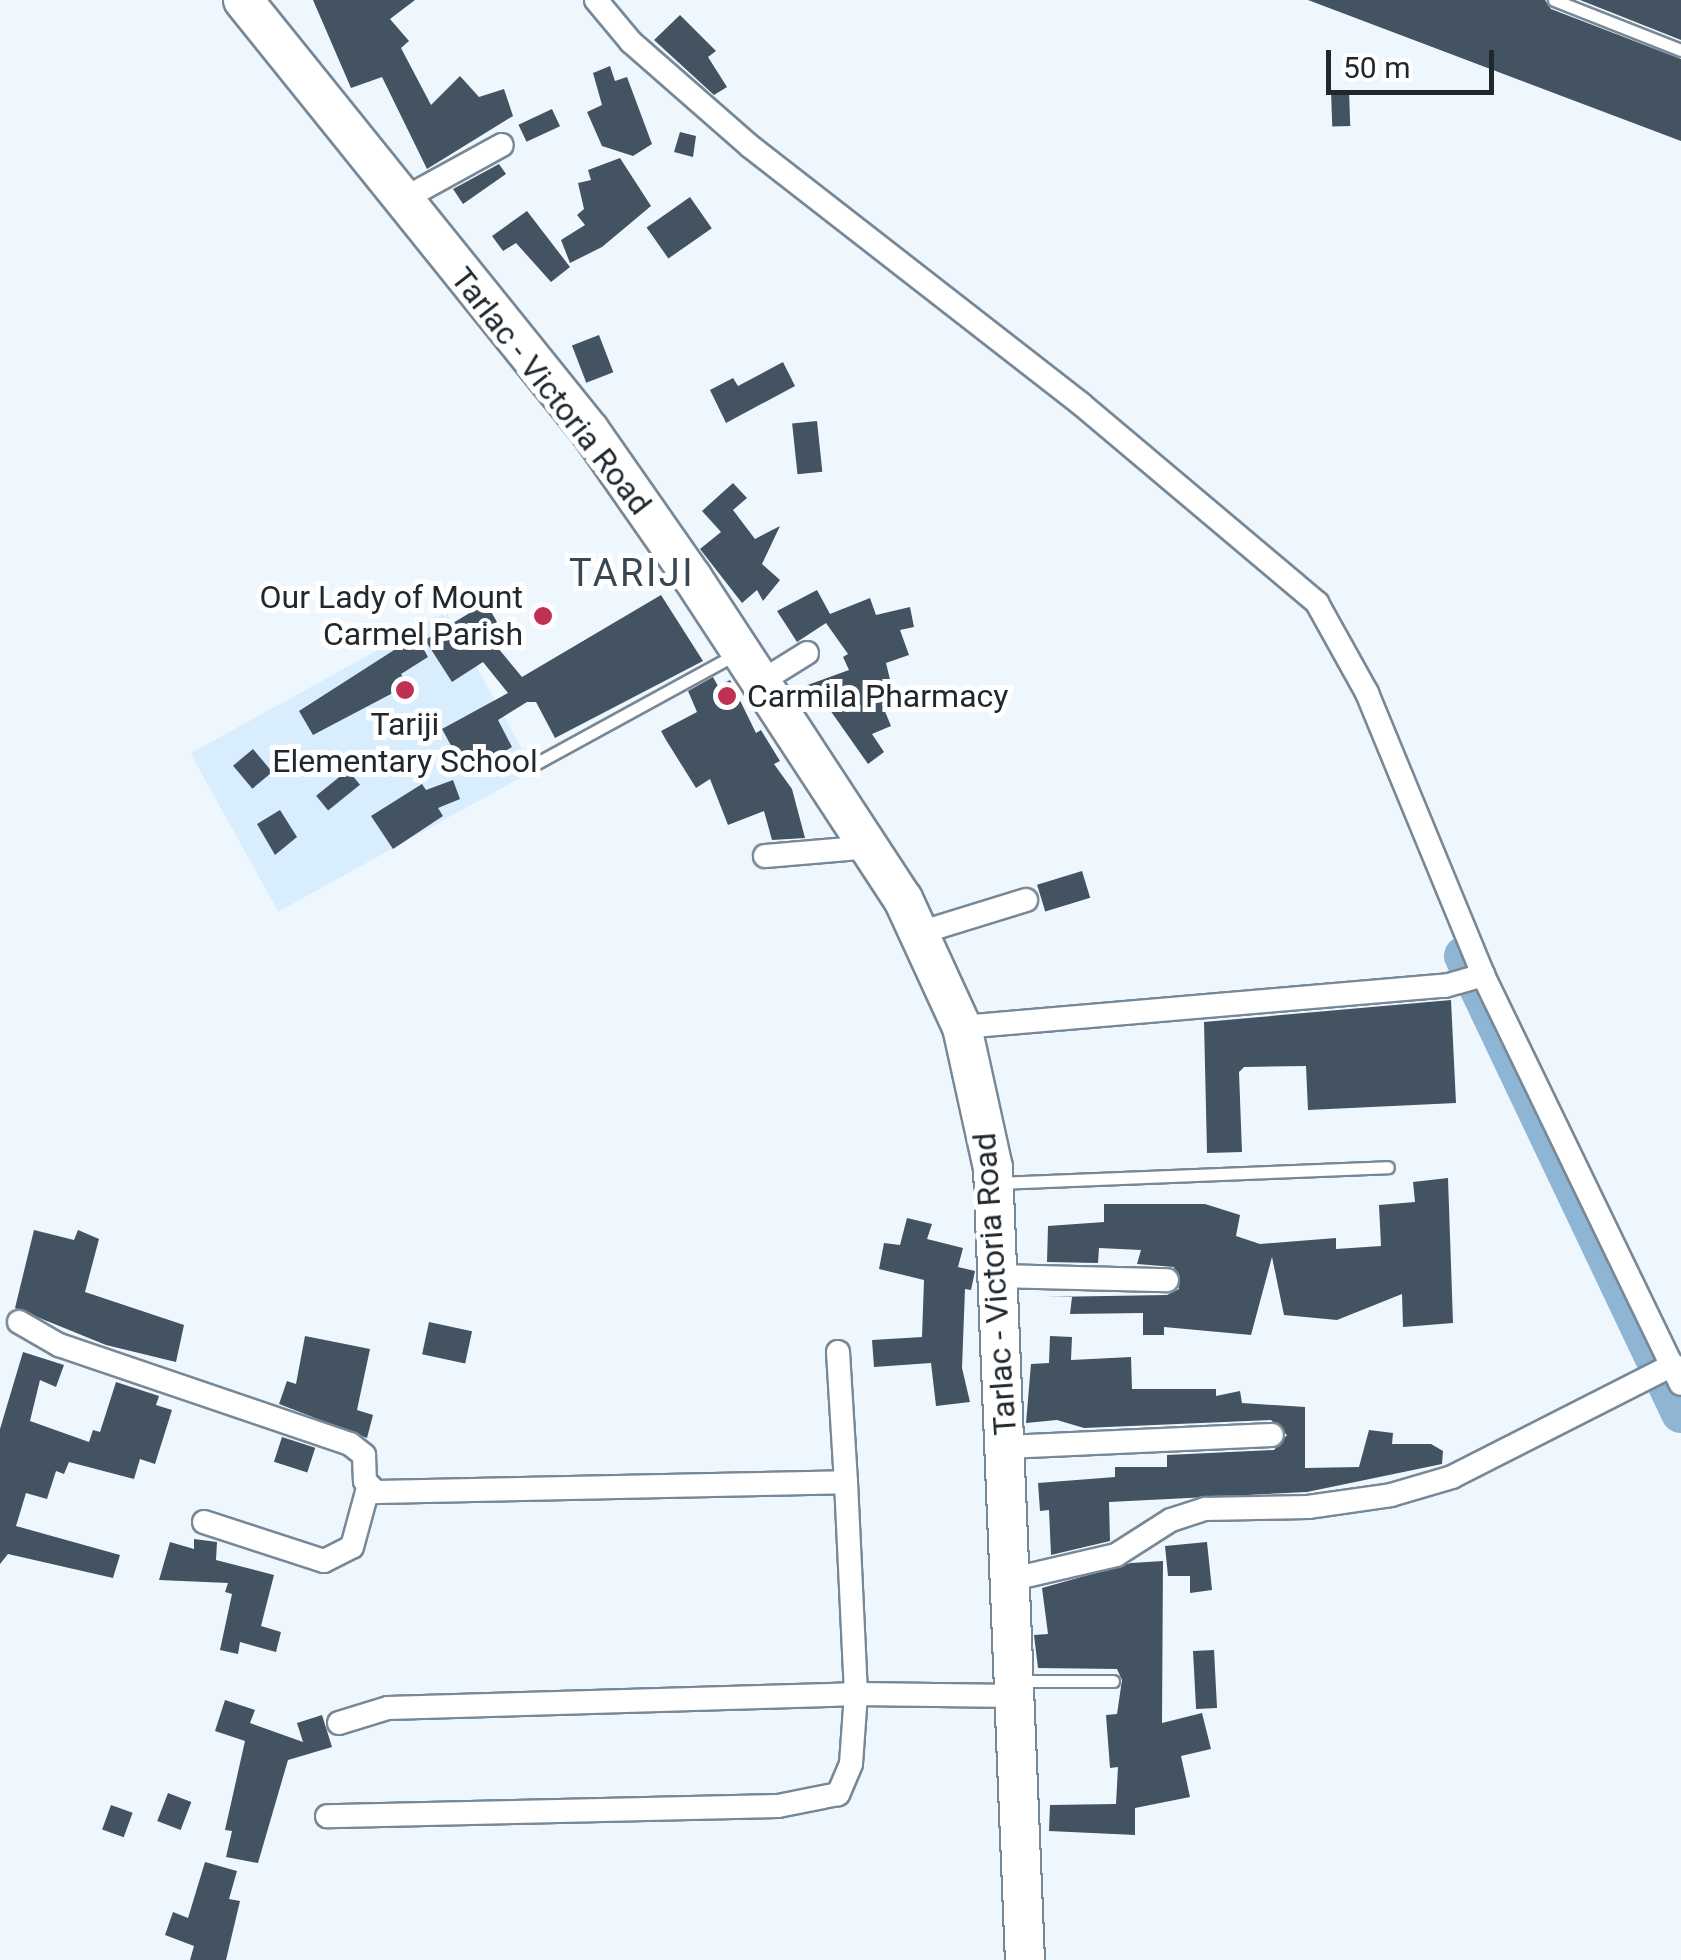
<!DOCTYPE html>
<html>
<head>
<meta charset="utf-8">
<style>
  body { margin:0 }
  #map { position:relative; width:1681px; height:1960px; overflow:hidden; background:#eff7fe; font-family:Roboto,sans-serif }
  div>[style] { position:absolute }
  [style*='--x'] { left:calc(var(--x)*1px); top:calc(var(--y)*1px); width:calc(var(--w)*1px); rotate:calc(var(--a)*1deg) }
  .built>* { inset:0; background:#d8edfe; transform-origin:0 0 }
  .river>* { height:40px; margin:-20px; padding:0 20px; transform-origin:20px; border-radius:20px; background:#8fb5d4 }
  .building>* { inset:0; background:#435361; transform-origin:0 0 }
  .roads { filter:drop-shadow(2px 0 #778897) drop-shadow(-2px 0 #778897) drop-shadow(0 2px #778897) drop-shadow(0 -2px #778897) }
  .service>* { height:11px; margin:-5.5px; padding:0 5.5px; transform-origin:5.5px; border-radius:5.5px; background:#fff }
  .minor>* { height:22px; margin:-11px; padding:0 11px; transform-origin:11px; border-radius:11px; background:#fff }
  .primary>* { height:38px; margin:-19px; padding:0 19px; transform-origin:19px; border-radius:19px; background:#fff }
  .dots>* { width:28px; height:28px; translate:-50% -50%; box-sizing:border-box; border:5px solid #fff; border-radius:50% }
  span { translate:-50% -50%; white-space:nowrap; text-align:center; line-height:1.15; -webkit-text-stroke:10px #fff; paint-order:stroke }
  .street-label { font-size:32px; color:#20282e }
  .poi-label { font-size:32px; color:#20282e }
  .right { translate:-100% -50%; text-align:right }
  .left { translate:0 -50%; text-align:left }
  .quarter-label { font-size:38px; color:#374754; letter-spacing:2.5px }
  .scale { position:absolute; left:1326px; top:50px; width:168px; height:45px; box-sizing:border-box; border:5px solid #20282e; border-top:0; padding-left:12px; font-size:30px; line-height:35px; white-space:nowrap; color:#20282e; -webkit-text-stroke:8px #fff; paint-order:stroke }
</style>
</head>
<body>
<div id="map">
  <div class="built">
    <i style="left:446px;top:612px;width:181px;height:292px;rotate:61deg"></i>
  </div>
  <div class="river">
    <i style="--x:1464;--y:956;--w:506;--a:64.6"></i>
  </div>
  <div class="building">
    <i style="clip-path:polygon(313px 0,415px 0,390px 19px,409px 41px,401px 48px,431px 105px,460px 76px,479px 97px,504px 89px,513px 116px,427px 169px,382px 77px,351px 88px)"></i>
    <i style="clip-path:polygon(1308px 0,1545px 0,1551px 9px,1681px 59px,1681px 141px)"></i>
    <i style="clip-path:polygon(1580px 0,1681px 0,1681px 40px)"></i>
    <i style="clip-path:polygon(680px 15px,716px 51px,708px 57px,727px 87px,714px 95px,654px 40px)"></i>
    <i style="clip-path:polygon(610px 66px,615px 81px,627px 77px,652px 144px,633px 156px,602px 146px,587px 112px,602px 105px,593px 73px)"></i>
    <i style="left:1349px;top:90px;width:36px;height:18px;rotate:88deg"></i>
    <i style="left:552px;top:109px;width:19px;height:37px;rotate:65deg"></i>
    <i style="clip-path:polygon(680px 132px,696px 136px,693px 157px,674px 152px)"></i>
    <i style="clip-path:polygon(620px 158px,651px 206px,602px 247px,570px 263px,561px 240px,585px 225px,577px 215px,584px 209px,578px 183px,591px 180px,588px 170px)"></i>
    <i style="clip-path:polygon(499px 164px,506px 174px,463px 204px,453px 189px)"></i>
    <i style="left:690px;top:197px;width:38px;height:53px;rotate:55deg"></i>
    <i style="clip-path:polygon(527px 211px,570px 267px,551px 282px,516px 243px,503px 251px,492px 236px)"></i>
    <i style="left:599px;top:335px;width:40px;height:29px;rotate:69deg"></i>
    <i style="clip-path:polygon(783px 362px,795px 386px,726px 423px,710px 390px,733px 378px,738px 386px)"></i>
    <i style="left:817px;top:421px;width:51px;height:25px;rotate:84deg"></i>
    <i style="clip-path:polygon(733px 483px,747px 498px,733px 510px,755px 539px,780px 526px,762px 564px,780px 580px,763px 601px,757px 590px,742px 603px,700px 549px,721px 532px,702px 511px)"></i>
    <i style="clip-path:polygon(817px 590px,830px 614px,870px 598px,876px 615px,910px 607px,914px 627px,900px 630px,909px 655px,886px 663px,895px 700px,882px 704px,891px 726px,872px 734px,884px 752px,868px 764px,825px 703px,810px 709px,802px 687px,849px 670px,843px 657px,848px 654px,826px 623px,797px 642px,777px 611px)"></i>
    <i style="clip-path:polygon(661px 595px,703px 661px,555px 738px,536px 702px,527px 702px,498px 720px,512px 747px,466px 773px,442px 729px,508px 693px,483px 662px,452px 682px,425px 640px,486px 603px,497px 622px,483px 630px,522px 677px)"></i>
    <i style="clip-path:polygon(416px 636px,428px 657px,401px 674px,408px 685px,313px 735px,299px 711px)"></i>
    <i style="clip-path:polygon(713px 677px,718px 686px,730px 680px,756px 733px,761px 730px,780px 761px,774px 764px,792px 789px,805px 838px,772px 840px,764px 811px,728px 825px,710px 779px,696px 788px,666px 740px,661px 731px,697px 712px,688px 691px)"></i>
    <i style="left:253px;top:749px;width:30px;height:26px;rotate:50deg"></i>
    <i style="left:348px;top:770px;width:19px;height:41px;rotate:51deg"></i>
    <i style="clip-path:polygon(453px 780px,460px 799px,438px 808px,443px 816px,393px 849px,371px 816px,422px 784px,426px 790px)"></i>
    <i style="clip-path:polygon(280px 810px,297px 837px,275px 855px,257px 824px)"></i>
    <i style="left:1082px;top:871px;width:28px;height:47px;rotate:73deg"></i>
    <i style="clip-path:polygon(1451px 1000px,1456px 1103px,1308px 1110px,1306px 1066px,1244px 1067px,1239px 1072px,1242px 1152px,1207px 1153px,1204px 1022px)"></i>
    <i style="clip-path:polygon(1448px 1178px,1453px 1323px,1403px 1327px,1402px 1294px,1337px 1320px,1284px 1315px,1272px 1257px,1251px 1335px,1164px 1327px,1164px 1335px,1143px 1335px,1143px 1313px,1070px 1314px,1072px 1297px,1046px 1297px,1167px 1295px,1179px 1289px,1174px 1267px,1137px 1264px,1141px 1250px,1099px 1248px,1098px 1263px,1047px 1262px,1048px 1226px,1104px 1222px,1104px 1204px,1205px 1204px,1240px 1215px,1236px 1236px,1260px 1244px,1336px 1238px,1336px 1249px,1381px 1246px,1379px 1205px,1415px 1202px,1413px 1182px)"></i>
    <i style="clip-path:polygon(907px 1218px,932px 1224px,927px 1239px,963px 1248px,958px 1267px,975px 1271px,971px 1290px,965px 1289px,962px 1368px,970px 1402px,936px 1406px,931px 1363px,874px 1367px,872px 1340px,922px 1337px,924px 1280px,879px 1269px,884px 1243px,900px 1245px)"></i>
    <i style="clip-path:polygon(34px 1230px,74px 1240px,78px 1230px,99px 1239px,85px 1292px,184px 1325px,176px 1362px,106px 1345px,15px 1308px)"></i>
    <i style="left:429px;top:1322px;width:44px;height:33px;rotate:12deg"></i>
    <i style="clip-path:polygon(305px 1336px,370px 1349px,357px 1410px,373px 1415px,367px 1438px,279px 1404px,287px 1381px,296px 1384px)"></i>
    <i style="clip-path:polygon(1050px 1336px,1072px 1337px,1071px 1360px,1131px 1357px,1132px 1389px,1216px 1389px,1216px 1396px,1240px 1391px,1242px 1403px,1305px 1407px,1305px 1468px,1359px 1467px,1369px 1430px,1393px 1433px,1392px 1444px,1431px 1444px,1443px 1451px,1442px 1464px,1307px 1492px,1109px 1502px,1110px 1541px,1051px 1555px,1049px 1510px,1040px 1511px,1038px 1483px,1115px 1477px,1115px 1467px,1167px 1467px,1167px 1455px,1274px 1450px,1287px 1435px,1271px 1420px,1084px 1428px,1057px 1420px,1026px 1423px,1031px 1364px,1049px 1363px)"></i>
    <i style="clip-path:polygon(23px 1352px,64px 1365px,56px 1387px,40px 1380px,30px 1421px,89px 1442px,93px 1430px,100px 1432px,116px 1382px,159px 1396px,156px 1405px,172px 1410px,155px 1464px,140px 1459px,134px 1479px,69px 1462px,64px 1474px,56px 1471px,47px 1499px,26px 1493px,16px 1526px,120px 1555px,113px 1578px,8px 1554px,0 1564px,0 1429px)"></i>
    <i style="left:282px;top:1437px;width:35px;height:26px;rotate:18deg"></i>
    <i style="clip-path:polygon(194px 1539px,217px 1542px,216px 1560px,274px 1575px,261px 1626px,281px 1632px,276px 1652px,240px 1642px,238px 1654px,220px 1650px,232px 1594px,225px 1592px,228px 1583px,159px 1580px,170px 1542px,194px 1549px)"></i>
    <i style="clip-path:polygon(1207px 1542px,1212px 1590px,1190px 1593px,1190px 1576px,1168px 1576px,1165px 1546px)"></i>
    <i style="clip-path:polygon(1163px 1561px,1162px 1723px,1202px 1713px,1211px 1749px,1181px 1756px,1190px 1797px,1135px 1808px,1135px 1835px,1049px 1831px,1050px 1805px,1116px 1804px,1118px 1767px,1110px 1768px,1106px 1715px,1117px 1714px,1122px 1680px,1117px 1669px,1038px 1668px,1034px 1635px,1048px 1634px,1042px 1588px,1131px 1563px)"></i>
    <i style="left:1214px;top:1650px;width:58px;height:21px;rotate:87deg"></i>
    <i style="clip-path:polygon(225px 1700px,255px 1710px,250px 1723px,303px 1742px,297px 1723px,322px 1715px,332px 1747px,288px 1760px,258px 1863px,226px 1857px,232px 1831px,225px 1830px,245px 1741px,215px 1731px)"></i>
    <i style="left:168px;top:1793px;width:25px;height:30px;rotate:21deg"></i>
    <i style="left:111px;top:1805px;width:23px;height:26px;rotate:20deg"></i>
    <i style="clip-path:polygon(205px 1862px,237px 1871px,229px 1899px,240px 1901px,226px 1960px,190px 1960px,194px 1946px,165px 1935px,173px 1912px,188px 1918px)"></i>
  </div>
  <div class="roads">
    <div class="service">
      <i style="--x:1554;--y:0;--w:136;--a:21.5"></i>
      <i style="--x:537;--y:763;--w:225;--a:-28.7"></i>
      <i style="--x:997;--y:1183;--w:391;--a:-2.3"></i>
      <i style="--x:1020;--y:1681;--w:93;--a:0"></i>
    </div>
    <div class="minor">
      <i style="--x:596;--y:0;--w:55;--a:50.2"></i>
      <i style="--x:631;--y:42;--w:159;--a:41.2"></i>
      <i style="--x:751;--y:147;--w:418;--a:37.9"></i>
      <i style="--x:1081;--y:404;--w:309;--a:40.1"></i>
      <i style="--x:1317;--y:603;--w:103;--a:60.9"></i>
      <i style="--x:1367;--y:693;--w:305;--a:67.6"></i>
      <i style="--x:400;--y:201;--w:116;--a:-28.8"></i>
      <i style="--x:762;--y:681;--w:53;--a:-31.9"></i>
      <i style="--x:765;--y:856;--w:104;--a:-4.9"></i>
      <i style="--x:919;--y:933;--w:112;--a:-17.1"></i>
      <i style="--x:962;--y:1027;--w:485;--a:-4.9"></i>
      <i style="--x:1445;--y:986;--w:40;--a:-16"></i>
      <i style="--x:1483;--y:975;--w:454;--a:64.2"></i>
      <i style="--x:998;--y:1276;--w:169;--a:1.4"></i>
      <i style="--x:19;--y:1322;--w:46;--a:29.9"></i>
      <i style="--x:59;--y:1345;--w:307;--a:18.8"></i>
      <i style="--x:350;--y:1444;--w:18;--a:38"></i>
      <i style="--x:364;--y:1455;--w:26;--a:88"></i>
      <i style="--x:365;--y:1481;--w:16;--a:45"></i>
      <i style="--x:376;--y:1492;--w:470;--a:-1.2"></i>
      <i style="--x:846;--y:1482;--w:212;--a:87.3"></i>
      <i style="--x:856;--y:1694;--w:70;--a:94.1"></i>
      <i style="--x:851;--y:1764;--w:33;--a:113"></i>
      <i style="--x:838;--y:1794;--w:61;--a:168.7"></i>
      <i style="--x:778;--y:1806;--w:451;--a:178.7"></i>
      <i style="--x:838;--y:1352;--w:130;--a:86.5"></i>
      <i style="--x:1006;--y:1447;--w:266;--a:-2.6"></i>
      <i style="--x:204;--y:1522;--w:126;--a:18"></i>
      <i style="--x:324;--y:1561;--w:31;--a:-27"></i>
      <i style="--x:352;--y:1547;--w:61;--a:-74.8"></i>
      <i style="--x:1013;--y:1579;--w:106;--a:-13.1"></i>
      <i style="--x:1116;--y:1555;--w:65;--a:-32.5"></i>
      <i style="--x:1171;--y:1520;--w:36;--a:-18"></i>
      <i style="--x:1205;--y:1509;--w:103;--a:-1.1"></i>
      <i style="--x:1308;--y:1507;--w:84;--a:-8.2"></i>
      <i style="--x:1391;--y:1495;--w:64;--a:-16.4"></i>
      <i style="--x:1452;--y:1477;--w:248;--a:-26.9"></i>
      <i style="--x:339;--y:1723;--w:51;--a:-17"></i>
      <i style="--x:388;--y:1708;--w:468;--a:-1.7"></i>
      <i style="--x:856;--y:1694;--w:160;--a:0.7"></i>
    </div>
    <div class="primary">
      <i style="--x:243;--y:0;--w:553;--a:51.16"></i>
      <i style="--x:590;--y:431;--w:178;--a:55.1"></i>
      <i style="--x:692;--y:577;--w:385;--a:56.8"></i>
      <i style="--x:903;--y:899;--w:141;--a:65.3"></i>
      <i style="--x:962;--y:1027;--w:144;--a:77.6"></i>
      <i style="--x:993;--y:1168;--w:793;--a:87.69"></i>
    </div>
  </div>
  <div class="dots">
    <i style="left:543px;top:616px;background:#c03052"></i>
    <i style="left:405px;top:690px;background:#c03052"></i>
    <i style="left:727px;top:696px;background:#c03052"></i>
  </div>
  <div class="street-label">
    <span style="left:551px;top:391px;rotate:52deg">Tarlac - Victoria Road</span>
    <span style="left:995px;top:1284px;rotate:-94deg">Tarlac - Victoria Road</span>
  </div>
  <div class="poi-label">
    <span class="right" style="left:523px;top:616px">Our Lady of Mount<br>Carmel Parish</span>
    <span class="left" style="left:747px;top:696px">Carmila Pharmacy</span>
    <span style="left:405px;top:743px">Tariji<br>Elementary School</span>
  </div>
  <div class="quarter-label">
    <span style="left:632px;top:574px">TARIJI</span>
  </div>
  <div class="scale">50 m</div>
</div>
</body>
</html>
